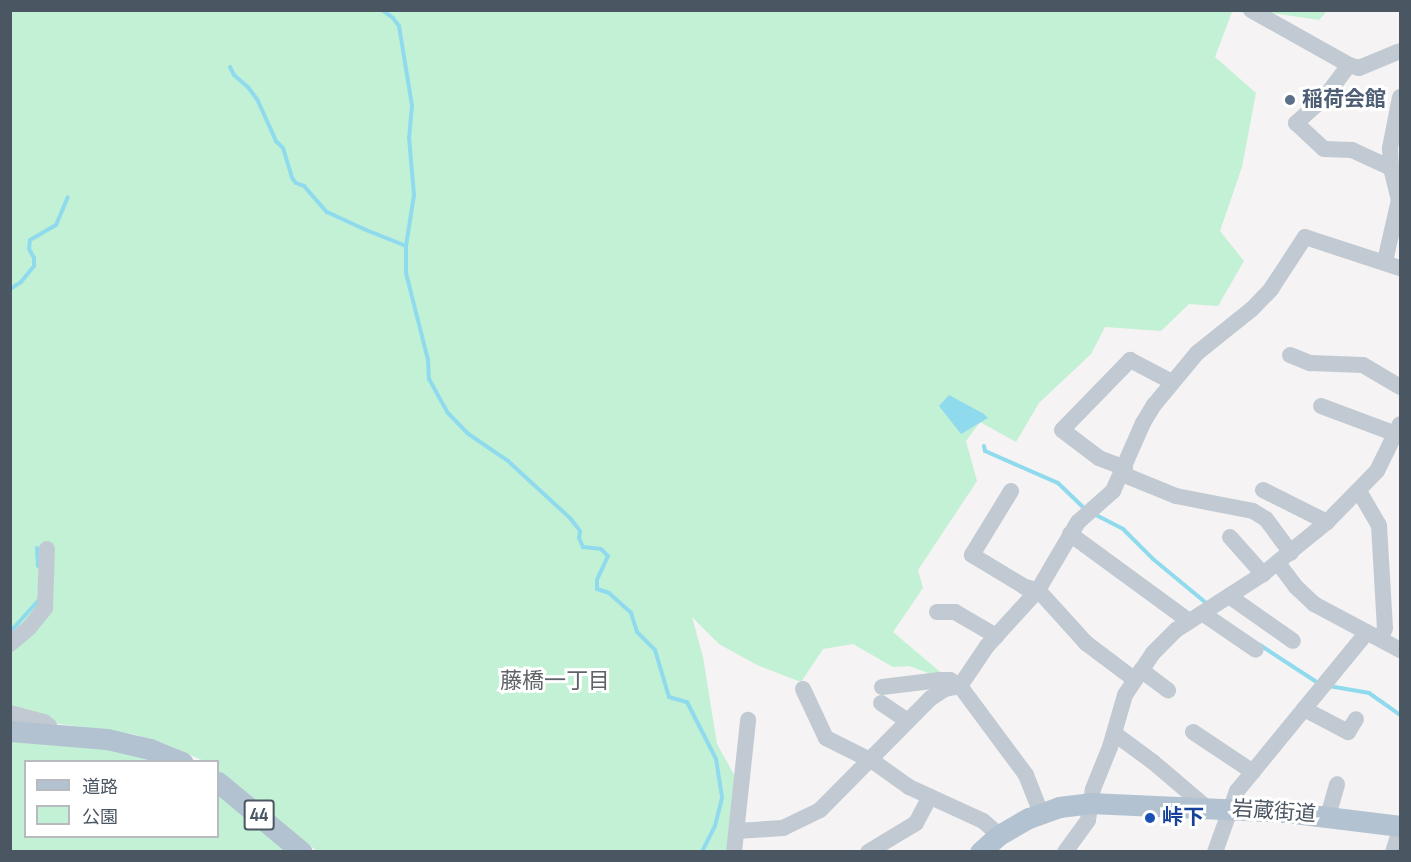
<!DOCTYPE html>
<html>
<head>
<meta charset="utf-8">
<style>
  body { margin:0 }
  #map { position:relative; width:1411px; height:862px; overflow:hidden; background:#f5f3f3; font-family:"Sofia Sans Condensed","Noto Sans JP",sans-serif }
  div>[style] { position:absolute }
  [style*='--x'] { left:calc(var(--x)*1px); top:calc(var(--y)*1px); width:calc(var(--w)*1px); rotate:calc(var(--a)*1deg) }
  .green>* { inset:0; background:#c3f1d5 }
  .water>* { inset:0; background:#90daee }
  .stream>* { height:4px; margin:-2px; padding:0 2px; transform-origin:2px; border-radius:2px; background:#90daee }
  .minor>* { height:16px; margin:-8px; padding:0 8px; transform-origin:8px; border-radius:8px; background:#c1cad2 }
  .major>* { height:21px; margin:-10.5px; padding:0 10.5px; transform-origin:10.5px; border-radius:10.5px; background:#b3c2d1 }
  .dots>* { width:16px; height:16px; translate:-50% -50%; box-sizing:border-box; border:3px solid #fff; border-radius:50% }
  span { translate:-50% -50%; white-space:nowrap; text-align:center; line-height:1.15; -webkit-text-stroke:6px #fff; paint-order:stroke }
  .shield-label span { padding:2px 4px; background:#fff; border:2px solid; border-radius:4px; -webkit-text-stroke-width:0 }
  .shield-label { font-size:20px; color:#4a5661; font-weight:700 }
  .service-label { font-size:21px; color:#4e5e75; font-weight:700 }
  .left { translate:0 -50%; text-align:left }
  .street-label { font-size:21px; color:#4a5661 }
  .transit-label { font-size:21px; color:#164399; font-weight:700 }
  .neighbourhood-label { font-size:22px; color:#5f6368 }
  .frame { position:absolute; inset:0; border:12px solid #4a5661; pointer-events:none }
  .legend { position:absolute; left:24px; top:760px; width:195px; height:78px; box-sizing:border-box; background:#fff; border:2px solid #b7bbc0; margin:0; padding:8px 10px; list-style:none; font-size:18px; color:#4a5661 }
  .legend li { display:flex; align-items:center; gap:12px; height:30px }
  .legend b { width:30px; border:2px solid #b7bbc0 }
</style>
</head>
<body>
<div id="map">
  <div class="green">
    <i style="clip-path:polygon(11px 11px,1327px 11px,1319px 20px,1279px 14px,1232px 12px,1215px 57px,1256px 93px,1242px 167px,1220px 231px,1244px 261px,1218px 306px,1189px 304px,1161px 331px,1105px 327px,1091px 354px,1039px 403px,1016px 442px,980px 422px,966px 441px,977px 481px,918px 570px,923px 588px,893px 632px,945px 676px,939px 677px,909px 666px,893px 667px,853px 644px,823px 649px,801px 682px,757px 665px,719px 644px,692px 617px,703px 657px,717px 744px,736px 778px,728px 851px,317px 851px,218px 771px,218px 762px,204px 761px,168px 745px,133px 734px,59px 724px,11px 713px)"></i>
    <i style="clip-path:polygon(10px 740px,95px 746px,159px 761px,26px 762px,26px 836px,218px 836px,218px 793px,285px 851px,11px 851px)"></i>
  </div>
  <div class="water">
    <i style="clip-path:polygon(949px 395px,984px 414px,988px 418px,961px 434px,939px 406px)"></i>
  </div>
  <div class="stream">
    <i style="--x:382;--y:10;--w:14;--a:36"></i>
    <i style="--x:393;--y:18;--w:10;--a:53"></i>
    <i style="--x:399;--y:26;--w:80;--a:80.7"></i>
    <i style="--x:412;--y:105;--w:32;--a:95"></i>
    <i style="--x:409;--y:137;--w:58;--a:85.1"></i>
    <i style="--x:414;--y:195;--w:52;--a:98.9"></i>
    <i style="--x:406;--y:246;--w:27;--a:90"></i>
    <i style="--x:406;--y:273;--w:90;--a:75.8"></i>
    <i style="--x:428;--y:360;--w:19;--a:87"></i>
    <i style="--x:429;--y:379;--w:39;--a:61"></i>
    <i style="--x:448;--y:413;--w:28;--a:46"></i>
    <i style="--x:467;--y:433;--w:50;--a:34.3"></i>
    <i style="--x:508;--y:461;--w:84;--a:42.6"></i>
    <i style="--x:570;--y:518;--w:16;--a:52"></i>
    <i style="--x:580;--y:531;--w:7;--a:98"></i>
    <i style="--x:579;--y:538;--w:10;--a:66"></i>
    <i style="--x:583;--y:547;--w:18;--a:6"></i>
    <i style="--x:601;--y:549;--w:10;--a:45"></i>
    <i style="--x:608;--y:556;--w:26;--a:115"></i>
    <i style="--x:597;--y:580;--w:9;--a:90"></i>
    <i style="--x:597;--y:589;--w:13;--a:18"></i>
    <i style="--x:609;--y:593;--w:30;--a:42"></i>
    <i style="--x:631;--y:613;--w:20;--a:72"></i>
    <i style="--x:637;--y:632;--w:25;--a:45"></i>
    <i style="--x:655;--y:650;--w:49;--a:73.4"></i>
    <i style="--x:669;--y:697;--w:19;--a:16"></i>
    <i style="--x:687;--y:702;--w:64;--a:63"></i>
    <i style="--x:716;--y:759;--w:39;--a:81"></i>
    <i style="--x:722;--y:798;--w:29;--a:104"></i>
    <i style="--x:715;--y:826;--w:29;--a:117"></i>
    <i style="--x:230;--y:67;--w:9;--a:63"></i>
    <i style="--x:234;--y:75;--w:18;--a:41"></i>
    <i style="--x:248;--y:87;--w:17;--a:54"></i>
    <i style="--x:258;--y:101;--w:44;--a:65.8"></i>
    <i style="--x:276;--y:141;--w:10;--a:45"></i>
    <i style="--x:283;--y:148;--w:31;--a:73"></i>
    <i style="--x:292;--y:178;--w:6;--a:51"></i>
    <i style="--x:296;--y:183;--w:9;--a:21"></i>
    <i style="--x:304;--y:186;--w:35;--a:49"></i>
    <i style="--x:327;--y:212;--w:43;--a:24.8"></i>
    <i style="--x:366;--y:230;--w:43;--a:21.8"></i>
    <i style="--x:10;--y:289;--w:13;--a:-32"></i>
    <i style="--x:21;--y:282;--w:21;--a:-51"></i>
    <i style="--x:34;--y:266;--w:8;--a:-90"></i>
    <i style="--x:34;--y:258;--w:10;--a:-119"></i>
    <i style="--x:29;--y:249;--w:9;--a:-84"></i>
    <i style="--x:30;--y:240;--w:30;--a:-30"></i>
    <i style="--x:56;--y:225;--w:30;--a:-67"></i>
    <i style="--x:984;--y:446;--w:5;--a:79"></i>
    <i style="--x:985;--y:451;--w:80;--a:23.7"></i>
    <i style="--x:1058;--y:483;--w:35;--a:44"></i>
    <i style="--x:1094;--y:514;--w:33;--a:27"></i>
    <i style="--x:1123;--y:529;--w:42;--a:45"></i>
    <i style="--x:1153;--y:559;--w:67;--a:39.6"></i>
    <i style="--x:37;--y:548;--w:18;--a:87"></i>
    <i style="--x:10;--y:632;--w:43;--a:-47.8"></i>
    <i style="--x:1260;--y:645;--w:69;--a:33.2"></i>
    <i style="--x:1329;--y:686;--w:41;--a:9.9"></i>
    <i style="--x:1369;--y:693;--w:38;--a:35"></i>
  </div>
  <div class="minor">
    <i style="--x:1251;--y:10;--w:112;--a:29.3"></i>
    <i style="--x:1349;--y:65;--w:10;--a:17"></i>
    <i style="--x:1359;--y:68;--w:44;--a:-22.5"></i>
    <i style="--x:1349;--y:65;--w:40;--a:127"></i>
    <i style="--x:1325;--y:97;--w:39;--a:138"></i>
    <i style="--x:1296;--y:123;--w:38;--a:43"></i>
    <i style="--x:1324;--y:149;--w:28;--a:2"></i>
    <i style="--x:1352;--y:150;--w:43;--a:24.8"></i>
    <i style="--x:1385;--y:261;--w:63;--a:-77.1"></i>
    <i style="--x:1399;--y:200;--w:33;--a:-104"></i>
    <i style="--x:1391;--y:168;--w:20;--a:-93"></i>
    <i style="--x:1390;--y:148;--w:52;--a:-78.9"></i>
    <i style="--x:1290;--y:355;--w:22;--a:22"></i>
    <i style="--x:1310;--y:363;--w:53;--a:2.2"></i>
    <i style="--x:1363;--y:365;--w:43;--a:30.7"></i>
    <i style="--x:1321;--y:406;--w:80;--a:20.5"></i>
    <i style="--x:1125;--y:468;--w:28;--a:-159"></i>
    <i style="--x:1099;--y:458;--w:46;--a:-142.9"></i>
    <i style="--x:1062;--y:430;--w:98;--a:-45.8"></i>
    <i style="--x:1130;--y:360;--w:47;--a:27.6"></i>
    <i style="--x:1122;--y:474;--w:58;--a:22.2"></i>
    <i style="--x:1176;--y:496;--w:78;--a:11"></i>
    <i style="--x:1253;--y:511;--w:15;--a:32"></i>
    <i style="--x:1266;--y:519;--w:42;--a:53.7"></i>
    <i style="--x:1263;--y:490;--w:72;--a:26.6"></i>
    <i style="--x:1011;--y:491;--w:75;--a:121.4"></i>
    <i style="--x:972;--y:555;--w:62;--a:31.1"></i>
    <i style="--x:1025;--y:587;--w:13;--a:13"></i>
    <i style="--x:1038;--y:590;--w:72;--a:47.8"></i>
    <i style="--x:1086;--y:643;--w:60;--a:36.9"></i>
    <i style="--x:1359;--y:491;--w:39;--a:60"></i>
    <i style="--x:1379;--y:525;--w:103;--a:86.7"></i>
    <i style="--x:1385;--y:628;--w:11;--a:112"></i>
    <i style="--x:1070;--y:534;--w:147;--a:36.2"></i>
    <i style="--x:1230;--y:537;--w:50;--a:48.3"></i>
    <i style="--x:1278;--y:563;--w:30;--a:53"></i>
    <i style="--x:1296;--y:587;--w:25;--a:43"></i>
    <i style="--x:1314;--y:604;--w:98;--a:28.1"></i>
    <i style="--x:1229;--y:596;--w:78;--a:35.1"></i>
    <i style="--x:937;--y:612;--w:18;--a:0"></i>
    <i style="--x:955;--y:612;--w:48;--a:30.3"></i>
    <i style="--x:1202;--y:613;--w:65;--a:34.4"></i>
    <i style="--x:10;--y:644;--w:25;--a:-40"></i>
    <i style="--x:29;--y:628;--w:26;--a:-51"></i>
    <i style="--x:45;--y:608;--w:59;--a:-88.1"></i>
    <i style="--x:1141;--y:670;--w:34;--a:37"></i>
    <i style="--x:882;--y:687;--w:58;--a:-6.9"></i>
    <i style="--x:940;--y:680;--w:10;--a:0"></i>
    <i style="--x:950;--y:680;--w:12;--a:31"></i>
    <i style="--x:960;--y:686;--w:111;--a:53.4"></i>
    <i style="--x:1026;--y:775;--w:41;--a:68.5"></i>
    <i style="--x:803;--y:689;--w:54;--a:64.9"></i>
    <i style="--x:826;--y:738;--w:54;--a:26.6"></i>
    <i style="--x:874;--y:762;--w:43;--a:35.5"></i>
    <i style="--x:909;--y:787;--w:81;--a:24.7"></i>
    <i style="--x:983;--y:821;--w:21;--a:41"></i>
    <i style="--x:881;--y:703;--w:32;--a:34"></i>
    <i style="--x:1304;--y:709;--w:50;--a:27.6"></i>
    <i style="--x:1348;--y:732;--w:15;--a:-58"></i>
    <i style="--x:10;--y:713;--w:35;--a:15"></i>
    <i style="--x:44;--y:722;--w:6;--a:39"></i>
    <i style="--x:49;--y:726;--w:8;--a:90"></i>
    <i style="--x:1193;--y:732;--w:72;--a:33.7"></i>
    <i style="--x:1115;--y:734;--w:47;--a:36.4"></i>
    <i style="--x:1153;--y:762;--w:71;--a:40.4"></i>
    <i style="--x:1328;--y:816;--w:33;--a:-74"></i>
    <i style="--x:737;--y:831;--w:46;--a:-3.7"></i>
    <i style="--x:783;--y:828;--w:41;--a:-25.9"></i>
    <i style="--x:820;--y:810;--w:158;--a:-45.3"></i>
    <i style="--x:931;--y:698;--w:17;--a:-33"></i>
    <i style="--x:945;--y:689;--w:15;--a:-11"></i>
    <i style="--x:960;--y:686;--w:48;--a:-56"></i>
    <i style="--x:987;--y:646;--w:76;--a:-47.7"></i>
    <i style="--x:1038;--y:590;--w:79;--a:-59.5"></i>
    <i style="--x:1078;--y:522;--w:47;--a:-41.5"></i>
    <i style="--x:1113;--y:491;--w:74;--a:-66.2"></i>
    <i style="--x:1143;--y:423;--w:21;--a:-59"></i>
    <i style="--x:1154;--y:405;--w:67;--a:-50.4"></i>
    <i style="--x:1197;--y:353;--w:70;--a:-38.7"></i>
    <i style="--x:1252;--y:309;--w:28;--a:-46"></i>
    <i style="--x:1271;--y:289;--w:62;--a:-56.8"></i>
    <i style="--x:1305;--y:237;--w:100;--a:18.1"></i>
    <i style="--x:734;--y:852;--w:133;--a:-83.9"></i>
    <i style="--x:868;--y:852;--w:56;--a:-31.1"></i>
    <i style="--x:916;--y:823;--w:30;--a:-62"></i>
    <i style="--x:1065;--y:852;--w:39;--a:-54"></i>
    <i style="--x:1088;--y:820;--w:31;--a:-81"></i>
    <i style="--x:1093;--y:789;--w:45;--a:-68"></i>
    <i style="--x:1110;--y:747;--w:54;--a:-73.9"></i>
    <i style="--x:1125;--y:695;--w:50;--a:-56.3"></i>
    <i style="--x:1153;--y:653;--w:33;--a:-45"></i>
    <i style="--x:1176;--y:630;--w:103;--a:-32.8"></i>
    <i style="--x:1263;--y:574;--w:82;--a:-39.1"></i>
    <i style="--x:1327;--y:522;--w:71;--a:-45.6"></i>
    <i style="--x:1377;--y:471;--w:52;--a:-63.9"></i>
    <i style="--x:1215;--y:852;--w:65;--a:-70.2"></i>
    <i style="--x:1237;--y:791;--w:205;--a:-50.7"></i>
    <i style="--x:1393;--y:852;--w:23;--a:-72"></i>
  </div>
  <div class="major">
    <i style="--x:10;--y:731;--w:97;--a:4.7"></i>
    <i style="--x:107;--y:739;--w:44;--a:13.1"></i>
    <i style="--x:150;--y:749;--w:35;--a:22"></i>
    <i style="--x:218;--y:782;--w:109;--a:39.8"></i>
    <i style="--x:980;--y:852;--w:25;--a:-42"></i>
    <i style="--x:999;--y:835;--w:34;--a:-30"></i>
    <i style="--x:1029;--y:818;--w:32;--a:-20"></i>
    <i style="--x:1059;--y:807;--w:31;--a:-7"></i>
    <i style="--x:1090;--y:803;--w:196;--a:2.6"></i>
    <i style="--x:1286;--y:812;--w:115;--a:7"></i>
  </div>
  <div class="dots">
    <i style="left:1290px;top:100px;background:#5c6f8a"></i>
    <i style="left:1150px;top:818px;background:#1a4fb4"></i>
  </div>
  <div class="shield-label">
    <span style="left:259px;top:815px">44</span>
  </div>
  <div class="service-label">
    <span class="left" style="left:1302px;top:100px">稲荷会館</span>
  </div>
  <div class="street-label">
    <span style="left:1274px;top:812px;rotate:4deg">岩蔵街道</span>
  </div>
  <div class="transit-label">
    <span class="left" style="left:1162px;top:818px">峠下</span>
  </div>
  <div class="neighbourhood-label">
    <span style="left:555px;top:682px">藤橋一丁目</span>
  </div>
  <div class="frame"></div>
  <ul class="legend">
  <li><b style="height:8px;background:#b3c2d1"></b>道路</li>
  <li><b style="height:16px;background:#c3f1d5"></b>公園</li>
  </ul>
</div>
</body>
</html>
